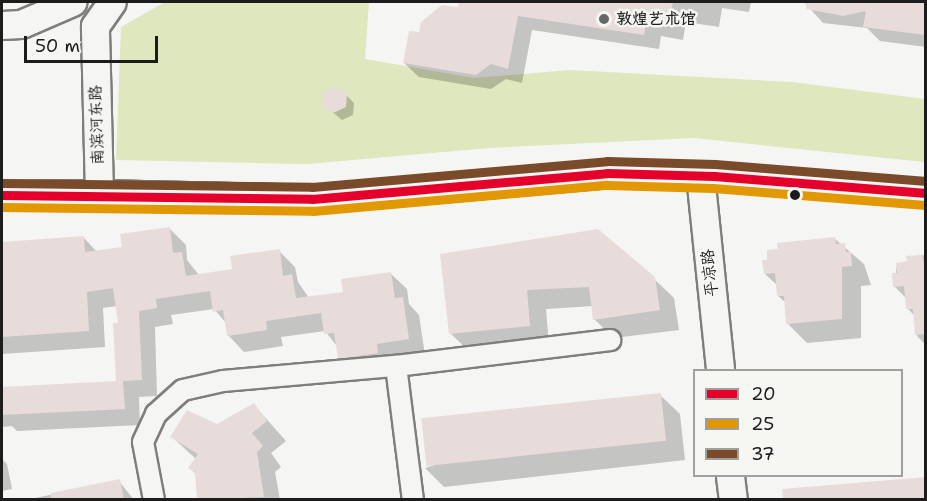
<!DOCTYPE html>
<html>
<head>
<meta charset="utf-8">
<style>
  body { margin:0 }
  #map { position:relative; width:927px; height:501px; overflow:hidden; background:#f5f5f3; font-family:"Shantell Sans","LXGW WenKai TC",sans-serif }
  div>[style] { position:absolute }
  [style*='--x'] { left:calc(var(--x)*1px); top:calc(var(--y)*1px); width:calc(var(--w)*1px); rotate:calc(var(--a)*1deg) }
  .green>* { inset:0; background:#dee7bd }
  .shadow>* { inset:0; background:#0003 }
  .building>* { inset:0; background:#e8dcda; transform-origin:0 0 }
  .roads { filter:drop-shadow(2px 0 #7e7e7d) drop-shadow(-2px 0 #7e7e7d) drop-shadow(0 2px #7e7e7d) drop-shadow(0 -2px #7e7e7d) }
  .minor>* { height:20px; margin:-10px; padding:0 10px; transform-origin:10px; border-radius:10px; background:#f5f5f3 }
  .secondary>* { height:27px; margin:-13.5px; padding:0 13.5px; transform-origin:13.5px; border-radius:13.5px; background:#f5f5f3 }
  .bus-1>* { height:9px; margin:-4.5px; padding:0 4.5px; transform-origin:4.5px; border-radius:4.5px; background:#e4002b }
  .bus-2>* { height:9px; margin:-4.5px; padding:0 4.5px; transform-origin:4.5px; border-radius:4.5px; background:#e19803 }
  .bus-3>* { height:9px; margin:-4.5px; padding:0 4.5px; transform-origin:4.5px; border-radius:4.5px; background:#7a4b2a }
  .dots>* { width:16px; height:16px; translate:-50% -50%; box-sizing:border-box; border:3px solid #f6f6f2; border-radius:50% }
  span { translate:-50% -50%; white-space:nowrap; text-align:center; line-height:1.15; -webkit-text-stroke:5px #f6f6f2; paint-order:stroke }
  .poi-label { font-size:16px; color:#1c1c1c; font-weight:700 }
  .left { translate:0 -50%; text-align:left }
  .street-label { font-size:16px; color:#1c1c1c }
  .frame { position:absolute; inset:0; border:3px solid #1c1c1c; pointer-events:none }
  .legend { position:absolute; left:693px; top:369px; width:210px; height:108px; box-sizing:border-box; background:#f6f6f2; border:2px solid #9f9f9c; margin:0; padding:8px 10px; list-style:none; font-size:18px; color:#1c1c1c }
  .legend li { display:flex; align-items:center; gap:12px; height:30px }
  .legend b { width:30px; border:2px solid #9f9f9c }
  .scale { position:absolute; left:24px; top:36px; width:134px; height:27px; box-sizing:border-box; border:3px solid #1c1c1c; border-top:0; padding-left:8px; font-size:18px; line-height:21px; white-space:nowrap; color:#1c1c1c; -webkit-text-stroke:4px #f6f6f2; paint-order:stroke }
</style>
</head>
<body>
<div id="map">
  <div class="green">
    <i style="clip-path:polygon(165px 2px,369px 2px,365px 59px,474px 78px,570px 70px,792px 82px,925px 99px,925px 162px,693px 138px,489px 148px,307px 164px,116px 160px,121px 27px)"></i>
  </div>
  <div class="shadow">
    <i style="clip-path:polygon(472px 2px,751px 2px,749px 12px,722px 8px,719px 27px,686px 22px,683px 40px,661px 36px,659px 49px,532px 30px,522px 83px,506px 79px,491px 89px,419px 77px,404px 63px,471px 11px)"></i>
    <i style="clip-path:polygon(804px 2px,926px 2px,926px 47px,880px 41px,867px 28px,823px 23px)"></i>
    <i style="clip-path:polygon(346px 95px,354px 103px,353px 115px,342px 120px,324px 105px)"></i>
    <i style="clip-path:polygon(169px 228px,186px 245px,187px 260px,199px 275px,234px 270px,279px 251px,295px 267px,298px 282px,309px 298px,345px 293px,390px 273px,407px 289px,409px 304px,419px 315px,425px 355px,355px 374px,339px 358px,337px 346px,325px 331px,281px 337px,283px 346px,244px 352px,228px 335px,226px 323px,214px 309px,171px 315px,173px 324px,155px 327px,157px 396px,139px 397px,140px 425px,17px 431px,12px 426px,2px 427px,2px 388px,117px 383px,119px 324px,117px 306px,103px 308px,105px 347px,2px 354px,2px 243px,84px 238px,97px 252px,123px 248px)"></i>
    <i style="clip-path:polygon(835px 239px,864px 264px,871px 285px,861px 286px,861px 338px,807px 343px,788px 324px,786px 303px,778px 296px,778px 286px,765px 274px)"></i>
    <i style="clip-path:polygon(442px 255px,653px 278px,674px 298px,679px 330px,614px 338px,594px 319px,593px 306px,546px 309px,549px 345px,470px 352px,450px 333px)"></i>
    <i style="clip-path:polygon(926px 255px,926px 345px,917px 336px,915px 316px,908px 309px,907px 299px,894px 286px,897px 264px,909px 263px,908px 257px)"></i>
    <i style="clip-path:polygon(660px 395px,680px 414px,685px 460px,444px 487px,425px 468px)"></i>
    <i style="clip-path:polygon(254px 405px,286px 441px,271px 453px,281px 467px,275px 472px,280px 500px,199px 500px,196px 474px,190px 468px,196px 459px,172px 437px,218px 426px)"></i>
    <i style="clip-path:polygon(2px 459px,7px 464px,12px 489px,2px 491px)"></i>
    <i style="clip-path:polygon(119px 481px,134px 500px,25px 500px)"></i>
  </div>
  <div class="building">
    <i style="clip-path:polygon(459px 2px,673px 2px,668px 26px,646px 22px,644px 35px,518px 16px,508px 69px,491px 64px,476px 75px,403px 63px,409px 31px,419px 32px,421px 22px,442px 5px,458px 7px)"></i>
    <i style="clip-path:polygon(806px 2px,926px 2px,926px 35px,863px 27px,866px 11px,843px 16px,806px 9px)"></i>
    <i style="clip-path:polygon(335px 86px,347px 93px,346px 107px,333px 113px,322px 106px,323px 92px)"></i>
    <i style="clip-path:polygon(170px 227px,173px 253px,182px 252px,186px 276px,232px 269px,230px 256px,280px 249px,283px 276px,292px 274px,296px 298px,343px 292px,341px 279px,391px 272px,395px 298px,403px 297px,409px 339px,377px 344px,378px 353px,338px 359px,334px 333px,324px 334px,321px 313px,266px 321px,267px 330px,227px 336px,223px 310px,213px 312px,210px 291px,156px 299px,157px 308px,139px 311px,142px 380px,123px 381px,125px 409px,2px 415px,2px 387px,116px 381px,113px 323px,118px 323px,113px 288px,87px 292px,89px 331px,2px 337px,2px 242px,84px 236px,85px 252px,122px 247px,120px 234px)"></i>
    <i style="clip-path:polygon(598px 229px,655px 277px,660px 310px,593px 320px,589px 287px,527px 290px,530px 326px,449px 334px,440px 254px)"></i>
    <i style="clip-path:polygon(835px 237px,836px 244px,845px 243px,846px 252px,851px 252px,852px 266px,842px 267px,842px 319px,786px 324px,784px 296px,777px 296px,775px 273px,764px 274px,762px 260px,767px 260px,767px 250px,778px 249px,777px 243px)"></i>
    <i style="clip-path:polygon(922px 255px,926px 270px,926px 334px,915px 335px,913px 309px,906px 309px,904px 286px,893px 287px,892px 273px,897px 273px,896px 263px,907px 261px,906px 256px)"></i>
    <i style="left:661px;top:393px;width:48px;height:241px;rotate:84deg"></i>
    <i style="clip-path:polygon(254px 403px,267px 421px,252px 433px,263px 446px,257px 452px,264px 497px,197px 500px,195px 472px,188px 468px,198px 454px,170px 437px,187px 410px,217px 424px)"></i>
    <i style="clip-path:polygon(926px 477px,926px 500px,783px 500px,782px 489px)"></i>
    <i style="clip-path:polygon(120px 479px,124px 500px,51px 500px,51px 493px)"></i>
  </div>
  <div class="roads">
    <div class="minor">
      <i style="--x:396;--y:366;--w:135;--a:82.8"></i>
      <i style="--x:154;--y:500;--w:59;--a:-100.7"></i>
      <i style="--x:143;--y:442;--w:31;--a:-65"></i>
      <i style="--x:156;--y:414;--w:36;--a:-42"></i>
      <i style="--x:183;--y:390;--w:41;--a:-12.7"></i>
      <i style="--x:223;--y:381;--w:174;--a:-5"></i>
      <i style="--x:396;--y:366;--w:216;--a:-6.9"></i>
    </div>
    <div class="secondary">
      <i style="--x:2;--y:25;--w:19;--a:-3"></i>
      <i style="--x:21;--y:24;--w:56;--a:-23.3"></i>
      <i style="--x:700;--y:175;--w:196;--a:84.1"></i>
      <i style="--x:99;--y:194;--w:168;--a:-91.4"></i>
      <i style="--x:95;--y:26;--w:29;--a:-55"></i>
      <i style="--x:2;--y:195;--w:97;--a:-0.6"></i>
      <i style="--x:99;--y:194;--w:213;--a:1.3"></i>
      <i style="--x:312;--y:199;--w:296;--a:-5"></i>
      <i style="--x:607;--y:173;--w:107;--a:1.6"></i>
      <i style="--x:714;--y:176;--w:213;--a:4.6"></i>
      <i style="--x:730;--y:476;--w:24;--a:83"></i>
    </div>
  </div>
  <div class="bus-1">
    <i style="--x:2;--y:195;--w:310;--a:0.7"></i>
    <i style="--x:312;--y:199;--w:296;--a:-5"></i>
    <i style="--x:607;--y:173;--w:107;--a:1.6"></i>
    <i style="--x:714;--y:176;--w:213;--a:4.6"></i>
  </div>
  <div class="bus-2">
    <i style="--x:2;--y:207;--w:311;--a:0.7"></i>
    <i style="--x:313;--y:211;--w:295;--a:-5.1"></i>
    <i style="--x:607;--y:185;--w:106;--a:1.6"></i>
    <i style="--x:713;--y:188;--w:213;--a:4.6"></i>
  </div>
  <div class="bus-3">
    <i style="--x:2;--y:183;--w:310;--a:0.7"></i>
    <i style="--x:312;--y:187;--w:296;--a:-5"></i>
    <i style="--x:607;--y:161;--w:108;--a:1.6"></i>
    <i style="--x:715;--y:164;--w:212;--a:4.6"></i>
  </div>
  <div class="dots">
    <i style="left:604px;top:19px;background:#686867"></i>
    <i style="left:795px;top:195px;background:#1c1c1c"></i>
  </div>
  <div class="poi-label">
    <span class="left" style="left:616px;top:19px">敦煌艺术馆</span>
  </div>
  <div class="street-label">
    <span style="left:97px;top:125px;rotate:-92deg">南滨河东路</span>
    <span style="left:710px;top:273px;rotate:-96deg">平凉路</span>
  </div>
  <div class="frame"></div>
  <ul class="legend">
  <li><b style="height:8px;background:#e4002b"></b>20</li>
  <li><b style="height:8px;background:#e19803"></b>25</li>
  <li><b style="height:8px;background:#7a4b2a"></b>37</li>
  </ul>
  <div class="scale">50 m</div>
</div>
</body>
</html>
